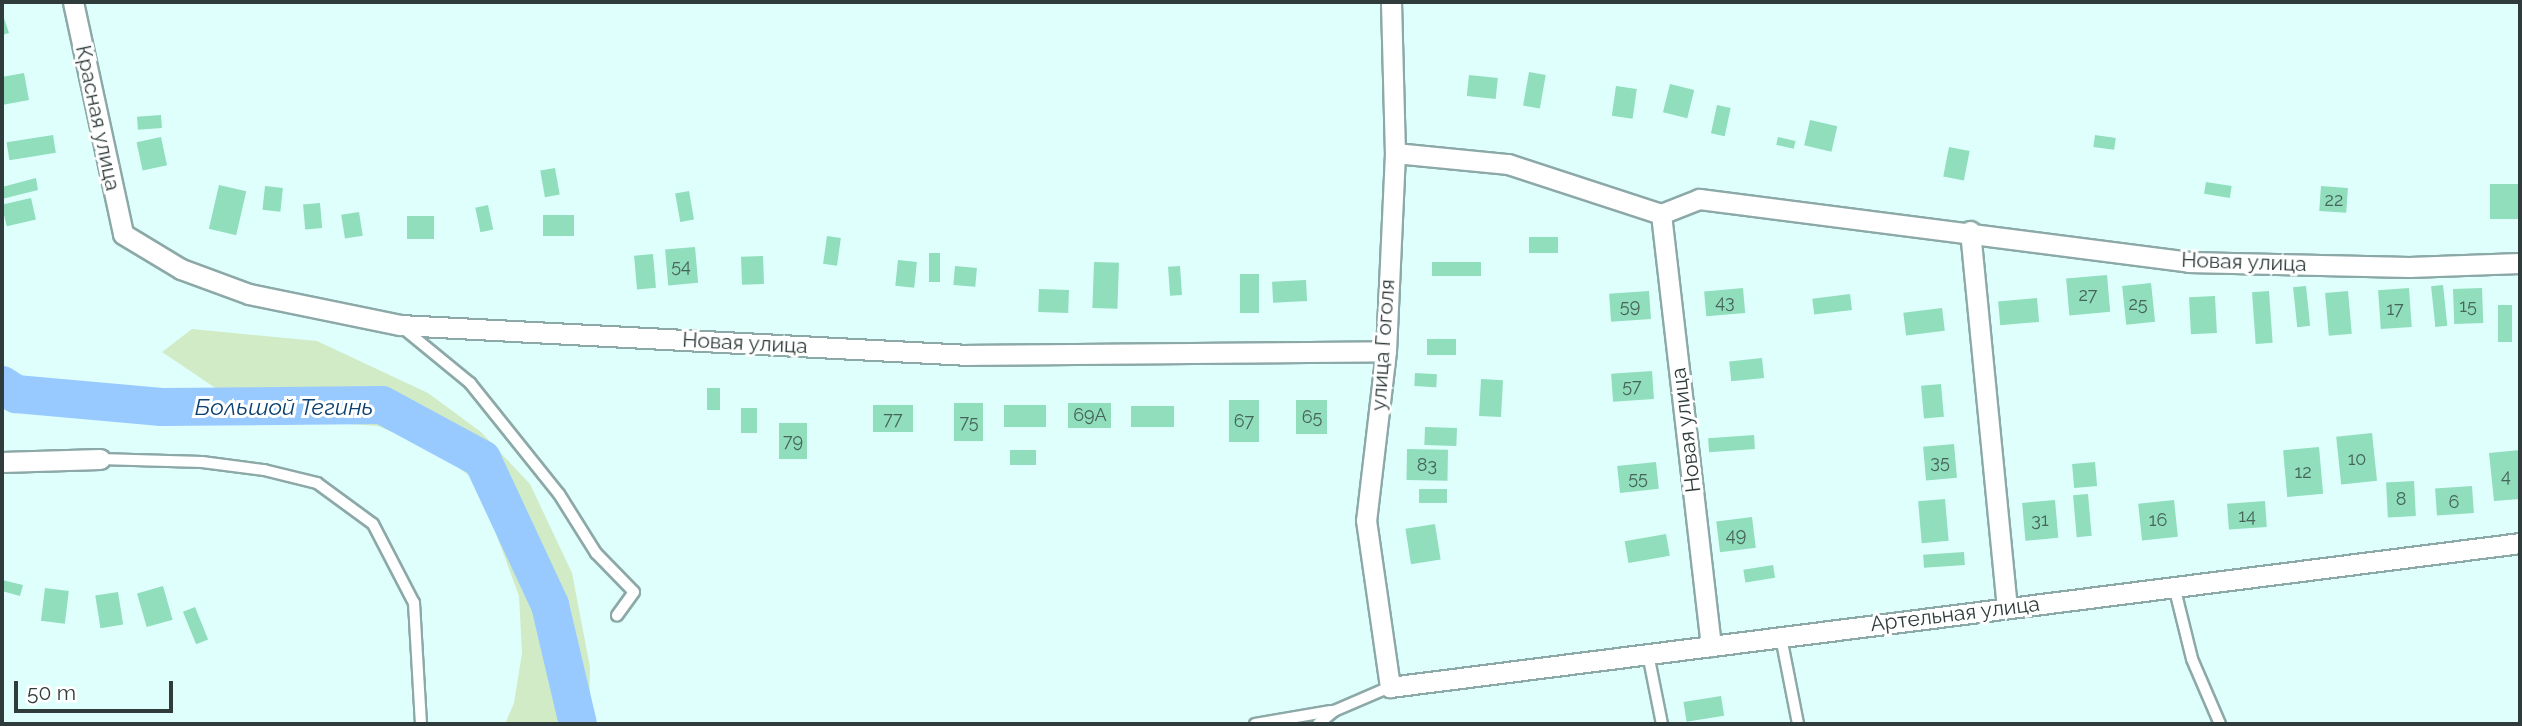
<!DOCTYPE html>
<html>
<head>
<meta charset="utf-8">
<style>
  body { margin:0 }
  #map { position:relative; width:2522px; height:726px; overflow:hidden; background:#dffffd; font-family:Raleway,sans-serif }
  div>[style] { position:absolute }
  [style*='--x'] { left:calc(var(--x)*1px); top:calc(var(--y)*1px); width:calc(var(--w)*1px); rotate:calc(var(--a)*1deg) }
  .green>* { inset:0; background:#d0ebc5 }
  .river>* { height:38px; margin:-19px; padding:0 19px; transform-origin:19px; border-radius:19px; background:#99caff }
  .building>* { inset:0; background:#90debc; transform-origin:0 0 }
  .roads { filter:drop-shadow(2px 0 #8ca9a8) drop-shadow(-2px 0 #8ca9a8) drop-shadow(0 2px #8ca9a8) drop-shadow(0 -2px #8ca9a8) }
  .lane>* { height:10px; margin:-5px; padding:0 5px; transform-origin:5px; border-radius:5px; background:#fff }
  .street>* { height:19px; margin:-9.5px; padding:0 9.5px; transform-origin:9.5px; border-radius:9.5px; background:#fff }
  span { translate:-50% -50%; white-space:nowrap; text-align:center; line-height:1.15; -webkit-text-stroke:6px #fff; paint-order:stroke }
  .number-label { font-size:18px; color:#47645b }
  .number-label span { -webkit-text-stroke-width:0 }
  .street-label { font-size:21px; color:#2f3c3b }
  .water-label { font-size:23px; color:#0c4170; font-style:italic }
  .frame { position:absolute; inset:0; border:4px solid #2f3c3b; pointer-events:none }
  .scale { position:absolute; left:14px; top:681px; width:159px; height:32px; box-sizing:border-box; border:4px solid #2f3c3b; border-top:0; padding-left:9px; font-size:21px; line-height:24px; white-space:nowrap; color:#2f3c3b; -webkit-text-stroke:5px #fff; paint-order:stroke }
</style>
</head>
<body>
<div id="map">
  <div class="green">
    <i style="clip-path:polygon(192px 329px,317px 341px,428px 393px,481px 432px,530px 484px,572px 573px,590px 667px,589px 724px,505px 724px,514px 703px,522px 653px,519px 596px,477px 482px,437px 451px,378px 426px,231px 416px,214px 387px,162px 352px)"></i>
  </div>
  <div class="river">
    <i style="--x:2;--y:385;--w:17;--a:33"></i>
    <i style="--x:16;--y:394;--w:146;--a:5.1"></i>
    <i style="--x:161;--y:407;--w:221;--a:-0.5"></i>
    <i style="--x:382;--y:405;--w:114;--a:28.4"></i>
    <i style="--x:482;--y:459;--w:161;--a:65"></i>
    <i style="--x:550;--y:605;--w:122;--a:76.8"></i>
  </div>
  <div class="building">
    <i style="clip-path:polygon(2px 12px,9px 33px,2px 35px)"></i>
    <i style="left:1529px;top:72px;width:17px;height:34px;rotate:10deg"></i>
    <i style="clip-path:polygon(24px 73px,29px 100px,2px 105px,2px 77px)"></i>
    <i style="left:1469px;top:75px;width:29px;height:21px;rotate:6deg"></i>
    <i style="left:1670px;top:84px;width:25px;height:29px;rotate:14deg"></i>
    <i style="left:1616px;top:86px;width:21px;height:30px;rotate:8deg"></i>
    <i style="left:1717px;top:105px;width:14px;height:29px;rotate:12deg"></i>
    <i style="left:161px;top:115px;width:13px;height:24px;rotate:86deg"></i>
    <i style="left:1810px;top:120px;width:28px;height:26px;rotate:13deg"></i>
    <i style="left:53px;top:135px;width:18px;height:47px;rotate:81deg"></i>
    <i style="left:2095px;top:135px;width:21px;height:12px;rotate:8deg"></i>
    <i style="left:161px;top:137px;width:29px;height:25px;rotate:78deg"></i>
    <i style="left:1778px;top:137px;width:18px;height:8px;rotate:13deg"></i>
    <i style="left:1949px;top:147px;width:21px;height:30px;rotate:11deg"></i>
    <i style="left:555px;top:168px;width:27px;height:15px;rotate:80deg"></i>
    <i style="clip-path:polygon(36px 178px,38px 190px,2px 199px,2px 187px)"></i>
    <i style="left:2206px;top:182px;width:26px;height:12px;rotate:9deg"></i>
    <i style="left:2490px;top:184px;width:30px;height:35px"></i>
    <i style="left:219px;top:185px;width:28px;height:45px;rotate:13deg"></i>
    <i style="left:265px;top:186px;width:18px;height:24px;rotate:6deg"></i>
    <i style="left:2321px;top:186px;width:27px;height:25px;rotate:4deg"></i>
    <i style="left:689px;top:191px;width:29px;height:14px;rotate:80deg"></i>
    <i style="left:31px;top:198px;width:22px;height:30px;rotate:77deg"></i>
    <i style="left:320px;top:203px;width:25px;height:17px;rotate:85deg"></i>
    <i style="left:488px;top:205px;width:25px;height:13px;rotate:78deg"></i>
    <i style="left:359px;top:212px;width:24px;height:18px;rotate:81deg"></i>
    <i style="left:543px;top:215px;width:31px;height:21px"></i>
    <i style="left:407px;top:216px;width:27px;height:23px"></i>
    <i style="left:827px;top:236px;width:14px;height:28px;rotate:8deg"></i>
    <i style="left:1529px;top:237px;width:29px;height:16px"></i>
    <i style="left:695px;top:247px;width:36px;height:30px;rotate:85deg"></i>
    <i style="left:929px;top:253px;width:11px;height:29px"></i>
    <i style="left:653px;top:254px;width:34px;height:19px;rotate:85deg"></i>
    <i style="left:763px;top:256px;width:28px;height:22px;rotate:88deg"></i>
    <i style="left:898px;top:260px;width:19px;height:26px;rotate:6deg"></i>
    <i style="left:1094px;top:262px;width:25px;height:46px;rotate:2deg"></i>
    <i style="left:1481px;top:262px;width:14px;height:49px;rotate:90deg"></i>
    <i style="left:955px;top:266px;width:22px;height:19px;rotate:5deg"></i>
    <i style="left:1180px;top:266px;width:29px;height:12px;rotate:86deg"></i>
    <i style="left:1240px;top:274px;width:19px;height:39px"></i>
    <i style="left:2107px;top:275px;width:37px;height:41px;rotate:85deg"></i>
    <i style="left:1306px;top:280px;width:21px;height:34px;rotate:87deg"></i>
    <i style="left:2151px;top:283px;width:39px;height:29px;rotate:84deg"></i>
    <i style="left:2443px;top:285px;width:41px;height:12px;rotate:84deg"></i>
    <i style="left:2306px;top:286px;width:40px;height:13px;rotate:84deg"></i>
    <i style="left:1743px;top:288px;width:25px;height:39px;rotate:85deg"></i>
    <i style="left:2409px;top:288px;width:39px;height:31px;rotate:86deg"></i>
    <i style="left:2482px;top:288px;width:35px;height:29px;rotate:88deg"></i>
    <i style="left:1039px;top:289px;width:30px;height:23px;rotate:2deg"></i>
    <i style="left:1649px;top:291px;width:28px;height:40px;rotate:86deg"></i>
    <i style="left:2269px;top:291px;width:52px;height:17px;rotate:86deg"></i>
    <i style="left:2348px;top:291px;width:43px;height:23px;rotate:85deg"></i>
    <i style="left:1850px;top:294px;width:16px;height:38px;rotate:83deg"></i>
    <i style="left:2215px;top:296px;width:37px;height:26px;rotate:87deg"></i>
    <i style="left:2037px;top:298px;width:24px;height:39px;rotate:85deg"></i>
    <i style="left:2498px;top:305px;width:14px;height:37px"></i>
    <i style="left:1942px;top:308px;width:23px;height:39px;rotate:83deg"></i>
    <i style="left:1427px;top:339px;width:29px;height:16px"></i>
    <i style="left:1762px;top:358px;width:20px;height:33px;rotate:84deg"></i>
    <i style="left:1652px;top:371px;width:28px;height:41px;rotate:86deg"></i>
    <i style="left:1415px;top:373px;width:22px;height:13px;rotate:3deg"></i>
    <i style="left:1481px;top:379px;width:22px;height:37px;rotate:3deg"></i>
    <i style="left:1941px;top:384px;width:33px;height:20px;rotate:85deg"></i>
    <i style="left:707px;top:388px;width:13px;height:22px"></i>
    <i style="left:1229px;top:400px;width:30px;height:42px"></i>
    <i style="left:1296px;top:400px;width:31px;height:34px"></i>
    <i style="left:954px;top:403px;width:29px;height:38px"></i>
    <i style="left:1068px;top:403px;width:43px;height:25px"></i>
    <i style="left:913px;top:405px;width:27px;height:40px;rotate:90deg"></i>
    <i style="left:1004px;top:405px;width:42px;height:22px"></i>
    <i style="left:1131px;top:406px;width:43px;height:21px"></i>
    <i style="left:741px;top:408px;width:16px;height:25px"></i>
    <i style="left:807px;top:423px;width:36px;height:28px;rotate:90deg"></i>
    <i style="left:1425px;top:427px;width:32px;height:18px;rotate:2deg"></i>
    <i style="left:2372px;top:433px;width:48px;height:36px;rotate:84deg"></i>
    <i style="left:1754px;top:435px;width:14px;height:46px;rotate:86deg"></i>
    <i style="left:1954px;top:444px;width:34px;height:31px;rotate:85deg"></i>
    <i style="left:2319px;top:447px;width:47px;height:36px;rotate:85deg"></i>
    <i style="left:1407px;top:449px;width:41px;height:31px;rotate:1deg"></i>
    <i style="left:1010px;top:450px;width:26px;height:15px"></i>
    <i style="clip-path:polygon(2520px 450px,2520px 499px,2494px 501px,2489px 453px)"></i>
    <i style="left:1656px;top:462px;width:27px;height:39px;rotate:84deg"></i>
    <i style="left:2095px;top:462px;width:24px;height:23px;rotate:85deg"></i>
    <i style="left:2414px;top:481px;width:35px;height:28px;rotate:87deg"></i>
    <i style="left:2472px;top:486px;width:27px;height:37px;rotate:86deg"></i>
    <i style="left:1447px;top:489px;width:14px;height:28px;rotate:90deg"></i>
    <i style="left:2088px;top:494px;width:42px;height:15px;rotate:85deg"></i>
    <i style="left:1945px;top:499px;width:42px;height:27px;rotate:85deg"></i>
    <i style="left:2055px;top:500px;width:38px;height:33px;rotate:85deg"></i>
    <i style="left:2174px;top:500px;width:37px;height:36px;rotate:84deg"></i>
    <i style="left:2265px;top:501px;width:26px;height:38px;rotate:86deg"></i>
    <i style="left:1752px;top:517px;width:31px;height:36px;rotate:83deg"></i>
    <i style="left:1435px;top:524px;width:36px;height:30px;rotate:81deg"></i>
    <i style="left:1666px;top:534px;width:22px;height:42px;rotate:80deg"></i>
    <i style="left:1964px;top:552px;width:13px;height:41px;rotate:86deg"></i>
    <i style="left:1773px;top:565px;width:13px;height:30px;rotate:81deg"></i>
    <i style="clip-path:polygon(2px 580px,23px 585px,20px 596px,2px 591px)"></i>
    <i style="left:163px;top:586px;width:35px;height:27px;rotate:74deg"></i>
    <i style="left:45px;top:588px;width:24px;height:33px;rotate:7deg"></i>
    <i style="left:118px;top:592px;width:33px;height:23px;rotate:81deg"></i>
    <i style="left:195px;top:607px;width:35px;height:13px;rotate:68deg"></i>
    <i style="left:1721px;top:696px;width:20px;height:38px;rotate:81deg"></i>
  </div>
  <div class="roads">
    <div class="lane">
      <i style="--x:403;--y:328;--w:87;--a:39.4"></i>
      <i style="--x:470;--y:383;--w:142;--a:51.3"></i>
      <i style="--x:559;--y:494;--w:70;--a:57.9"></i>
      <i style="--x:596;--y:553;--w:54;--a:45.7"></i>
      <i style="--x:634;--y:592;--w:29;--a:126"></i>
      <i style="--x:100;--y:459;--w:102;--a:1.7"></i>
      <i style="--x:202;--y:462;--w:63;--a:7.4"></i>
      <i style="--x:264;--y:470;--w:55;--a:13.8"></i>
      <i style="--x:317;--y:483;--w:69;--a:36.2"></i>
      <i style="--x:373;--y:524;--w:89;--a:62.6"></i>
      <i style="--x:414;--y:603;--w:121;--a:86.7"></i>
      <i style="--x:2174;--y:586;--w:75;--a:76.1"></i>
      <i style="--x:2192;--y:659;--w:71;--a:66.7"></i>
      <i style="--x:1781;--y:637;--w:89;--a:78.9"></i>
      <i style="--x:1648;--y:654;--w:71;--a:78.7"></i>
      <i style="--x:1255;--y:724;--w:77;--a:-9.7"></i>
      <i style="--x:1318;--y:724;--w:21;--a:-39"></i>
      <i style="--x:1334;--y:711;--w:61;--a:-23.2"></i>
    </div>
    <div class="street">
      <i style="--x:73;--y:2;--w:237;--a:77.8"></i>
      <i style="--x:123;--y:234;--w:68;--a:31.1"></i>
      <i style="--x:181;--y:269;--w:72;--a:20.2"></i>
      <i style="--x:249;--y:294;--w:154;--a:11.6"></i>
      <i style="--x:400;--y:325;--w:569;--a:3.02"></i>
      <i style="--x:968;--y:355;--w:418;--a:-0.5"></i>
      <i style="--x:1391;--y:2;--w:151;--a:88.5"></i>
      <i style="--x:1395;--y:153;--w:198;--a:92.6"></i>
      <i style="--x:1386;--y:351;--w:170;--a:96.7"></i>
      <i style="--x:1366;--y:520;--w:169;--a:81.8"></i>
      <i style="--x:1390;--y:687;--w:1139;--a:-7.26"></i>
      <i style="--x:1395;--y:153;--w:114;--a:5.6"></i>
      <i style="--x:1508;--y:164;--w:161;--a:18.1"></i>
      <i style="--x:1661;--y:214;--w:41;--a:-21.5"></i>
      <i style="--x:1699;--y:199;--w:493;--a:7.3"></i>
      <i style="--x:2188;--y:262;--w:221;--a:1.3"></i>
      <i style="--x:2409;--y:267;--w:111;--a:-2.1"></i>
      <i style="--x:1661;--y:214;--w:435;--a:83.4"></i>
      <i style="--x:1970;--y:231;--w:379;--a:84.4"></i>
      <i style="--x:2;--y:462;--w:98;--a:-1.8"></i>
    </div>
  </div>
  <div class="number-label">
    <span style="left:2334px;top:200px">22</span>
    <span style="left:681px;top:266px">54</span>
    <span style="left:2088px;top:295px">27</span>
    <span style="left:1725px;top:302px">43</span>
    <span style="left:2138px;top:304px">25</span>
    <span style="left:1630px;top:306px">59</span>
    <span style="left:2468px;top:306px">15</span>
    <span style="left:2395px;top:309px">17</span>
    <span style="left:1632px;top:386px">57</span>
    <span style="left:1090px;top:415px">69А</span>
    <span style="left:1312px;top:417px">65</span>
    <span style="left:893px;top:419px">77</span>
    <span style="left:1244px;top:421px">67</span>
    <span style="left:969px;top:422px">75</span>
    <span style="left:793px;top:441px">79</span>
    <span style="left:2357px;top:459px">10</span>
    <span style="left:1940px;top:462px">35</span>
    <span style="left:1427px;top:465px">83</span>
    <span style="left:2303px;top:472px">12</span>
    <span style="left:2506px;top:476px">4</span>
    <span style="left:1638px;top:478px">55</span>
    <span style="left:2401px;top:499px">8</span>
    <span style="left:2454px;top:502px">6</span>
    <span style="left:2247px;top:516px">14</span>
    <span style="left:2040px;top:520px">31</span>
    <span style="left:2158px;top:520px">16</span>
    <span style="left:1736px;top:535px">49</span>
  </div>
  <div class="street-label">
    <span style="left:98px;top:118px;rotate:78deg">Красная улица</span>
    <span style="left:2244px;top:262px;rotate:2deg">Новая улица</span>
    <span style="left:745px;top:343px;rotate:3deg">Новая улица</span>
    <span style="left:1383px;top:345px;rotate:-86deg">улица Гоголя</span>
    <span style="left:1686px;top:430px;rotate:-97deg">Новая улица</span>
    <span style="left:1955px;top:614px;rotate:-7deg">Артельная улица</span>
  </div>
  <div class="water-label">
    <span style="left:284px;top:407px">Большой Тегинь</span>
  </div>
  <div class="frame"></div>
  <div class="scale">50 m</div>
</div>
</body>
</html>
